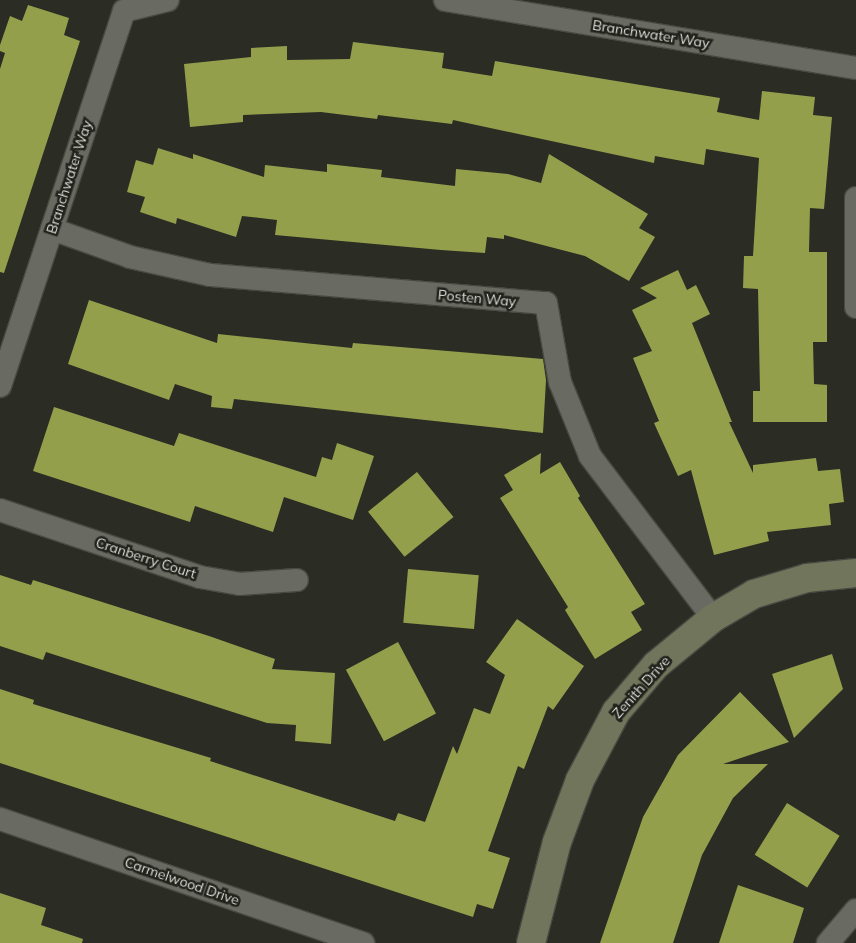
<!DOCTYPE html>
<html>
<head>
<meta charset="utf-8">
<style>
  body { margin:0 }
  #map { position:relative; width:856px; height:943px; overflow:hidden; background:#2b2c24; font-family:Mulish,sans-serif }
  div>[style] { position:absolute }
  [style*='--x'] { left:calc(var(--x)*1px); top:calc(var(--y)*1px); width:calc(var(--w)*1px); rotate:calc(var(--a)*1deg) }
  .building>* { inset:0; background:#949f4c; transform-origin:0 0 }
  .roads { filter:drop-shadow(1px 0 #484942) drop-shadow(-1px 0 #484942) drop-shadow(0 1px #484942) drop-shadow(0 -1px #484942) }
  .street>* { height:22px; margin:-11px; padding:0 11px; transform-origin:11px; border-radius:11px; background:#696a62 }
  .secondary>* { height:28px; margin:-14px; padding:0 14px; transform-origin:14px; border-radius:14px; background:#71755b }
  span { translate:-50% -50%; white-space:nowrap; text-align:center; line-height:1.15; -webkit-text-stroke:5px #21221b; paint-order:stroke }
  .street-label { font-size:14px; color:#dedfda }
</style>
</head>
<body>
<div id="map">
  <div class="building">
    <i style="clip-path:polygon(28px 5px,69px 18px,64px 35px,80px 41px,4px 273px,0 272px,0 69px,5px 53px,0 51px,0 45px,10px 16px,22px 21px)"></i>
    <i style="clip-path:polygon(353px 42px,444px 53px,442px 68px,492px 76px,495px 61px,720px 98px,717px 112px,759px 120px,762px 91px,815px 97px,813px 115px,832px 117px,824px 209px,810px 208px,809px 252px,827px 252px,827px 342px,813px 342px,814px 384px,827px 385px,827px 422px,753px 422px,753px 391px,760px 391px,758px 289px,743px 288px,744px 256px,753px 256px,759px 158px,706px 149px,704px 165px,655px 156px,654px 163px,453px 120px,452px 124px,378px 115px,377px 119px,321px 112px,243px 115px,243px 122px,190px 127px,184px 64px,251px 57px,251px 48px,287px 46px,287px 60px,350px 59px)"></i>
    <i style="clip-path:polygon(158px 148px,193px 159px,193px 154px,264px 177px,265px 165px,327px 172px,327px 164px,382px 170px,381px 177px,455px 186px,456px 169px,508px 174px,541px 183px,549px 154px,648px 214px,639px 228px,655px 237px,629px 281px,585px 256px,504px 235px,504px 239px,487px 237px,485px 253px,441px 250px,275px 235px,277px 220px,242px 216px,236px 237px,177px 218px,176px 224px,140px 212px,145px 197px,127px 192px,136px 160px,153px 165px)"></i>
    <i style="clip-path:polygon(678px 270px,687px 290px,696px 285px,710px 314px,692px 323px,732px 422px,729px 422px,753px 473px,753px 465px,816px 458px,818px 471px,840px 469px,844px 502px,829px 504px,831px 525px,767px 532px,769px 541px,714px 555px,691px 470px,678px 476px,654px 423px,659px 421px,633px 358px,652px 351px,632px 310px,657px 298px,640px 288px)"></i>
    <i style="clip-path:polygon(89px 300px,217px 343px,218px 334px,352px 348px,353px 343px,543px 359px,546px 380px,543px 433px,234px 399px,232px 409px,211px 407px,212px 396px,175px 384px,169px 400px,68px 364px)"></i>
    <i style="clip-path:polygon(54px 407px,174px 446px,179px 433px,316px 477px,322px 457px,332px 460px,337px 443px,374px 456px,353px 520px,284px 497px,273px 532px,195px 506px,190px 522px,33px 471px)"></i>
    <i style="clip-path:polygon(541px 453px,540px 474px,560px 462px,580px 496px,578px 498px,645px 604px,631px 612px,642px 630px,595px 659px,565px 610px,568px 607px,500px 498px,513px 490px,504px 475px)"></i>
    <i style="left:417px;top:472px;width:58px;height:63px;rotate:51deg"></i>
    <i style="left:408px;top:569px;width:71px;height:54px;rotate:5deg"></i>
    <i style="clip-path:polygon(0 575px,31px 585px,33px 580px,209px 636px,275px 659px,272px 669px,335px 673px,331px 744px,295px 741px,296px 725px,267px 723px,46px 652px,43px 660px,0 646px)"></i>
    <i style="clip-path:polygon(517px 619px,584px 666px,553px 710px,548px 706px,524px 769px,518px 766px,488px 851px,510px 858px,493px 909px,477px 904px,473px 917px,0 763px,0 689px,34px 700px,33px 704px,211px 758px,210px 761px,395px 821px,398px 813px,425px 822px,453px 746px,457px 754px,474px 708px,490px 714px,505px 675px,486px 662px)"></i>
    <i style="left:398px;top:642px;width:81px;height:59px;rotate:62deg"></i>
    <i style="clip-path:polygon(832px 654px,843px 689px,794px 738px,772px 674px)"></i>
    <i style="clip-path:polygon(740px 692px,789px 742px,723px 764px,768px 764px,733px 798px,702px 855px,673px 943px,600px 943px,643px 817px,678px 755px)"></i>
    <i style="left:787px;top:803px;width:62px;height:61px;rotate:32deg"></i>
    <i style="clip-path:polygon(738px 885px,804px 908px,793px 943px,719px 943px)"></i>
    <i style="clip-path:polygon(0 893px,46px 908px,41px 925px,83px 939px,82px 943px,0 943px)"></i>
  </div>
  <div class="roads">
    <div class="street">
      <i style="--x:445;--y:0;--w:417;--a:9.4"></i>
      <i style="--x:856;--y:198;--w:109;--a:90"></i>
      <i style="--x:52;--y:229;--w:83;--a:19.7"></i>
      <i style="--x:130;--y:257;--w:82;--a:12.7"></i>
      <i style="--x:210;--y:275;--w:337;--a:4.8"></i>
      <i style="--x:546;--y:303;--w:80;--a:80"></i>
      <i style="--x:560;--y:382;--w:80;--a:67.9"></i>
      <i style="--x:590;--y:456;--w:203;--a:52.8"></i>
      <i style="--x:0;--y:386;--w:395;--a:-71.7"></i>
      <i style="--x:124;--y:11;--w:45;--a:-14"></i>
      <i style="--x:0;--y:510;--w:211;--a:18.5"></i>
      <i style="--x:200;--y:577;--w:40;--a:10"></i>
      <i style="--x:239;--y:584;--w:58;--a:-3.9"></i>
      <i style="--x:0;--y:819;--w:384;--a:18.9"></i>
      <i style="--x:828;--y:943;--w:43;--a:-49.7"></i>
    </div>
    <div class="secondary">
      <i style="--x:531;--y:943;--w:104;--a:-75.6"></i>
      <i style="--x:557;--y:842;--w:66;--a:-69.6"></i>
      <i style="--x:580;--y:780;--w:77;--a:-62.1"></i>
      <i style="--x:616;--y:712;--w:62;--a:-49.6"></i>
      <i style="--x:656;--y:665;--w:74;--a:-39.5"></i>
      <i style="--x:713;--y:618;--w:48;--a:-30.3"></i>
      <i style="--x:754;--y:594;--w:55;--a:-16.8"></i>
      <i style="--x:807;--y:578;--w:49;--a:-5.8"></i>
    </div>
  </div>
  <div class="street-label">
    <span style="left:651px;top:34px;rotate:9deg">Branchwater Way</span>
    <span style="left:69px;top:177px;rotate:-72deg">Branchwater Way</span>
    <span style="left:477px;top:298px;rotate:5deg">Posten Way</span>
    <span style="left:146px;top:558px;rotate:18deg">Cranberry Court</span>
    <span style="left:641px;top:687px;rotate:-48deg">Zenith Drive</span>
    <span style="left:182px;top:881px;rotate:19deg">Carmelwood Drive</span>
  </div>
</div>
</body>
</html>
